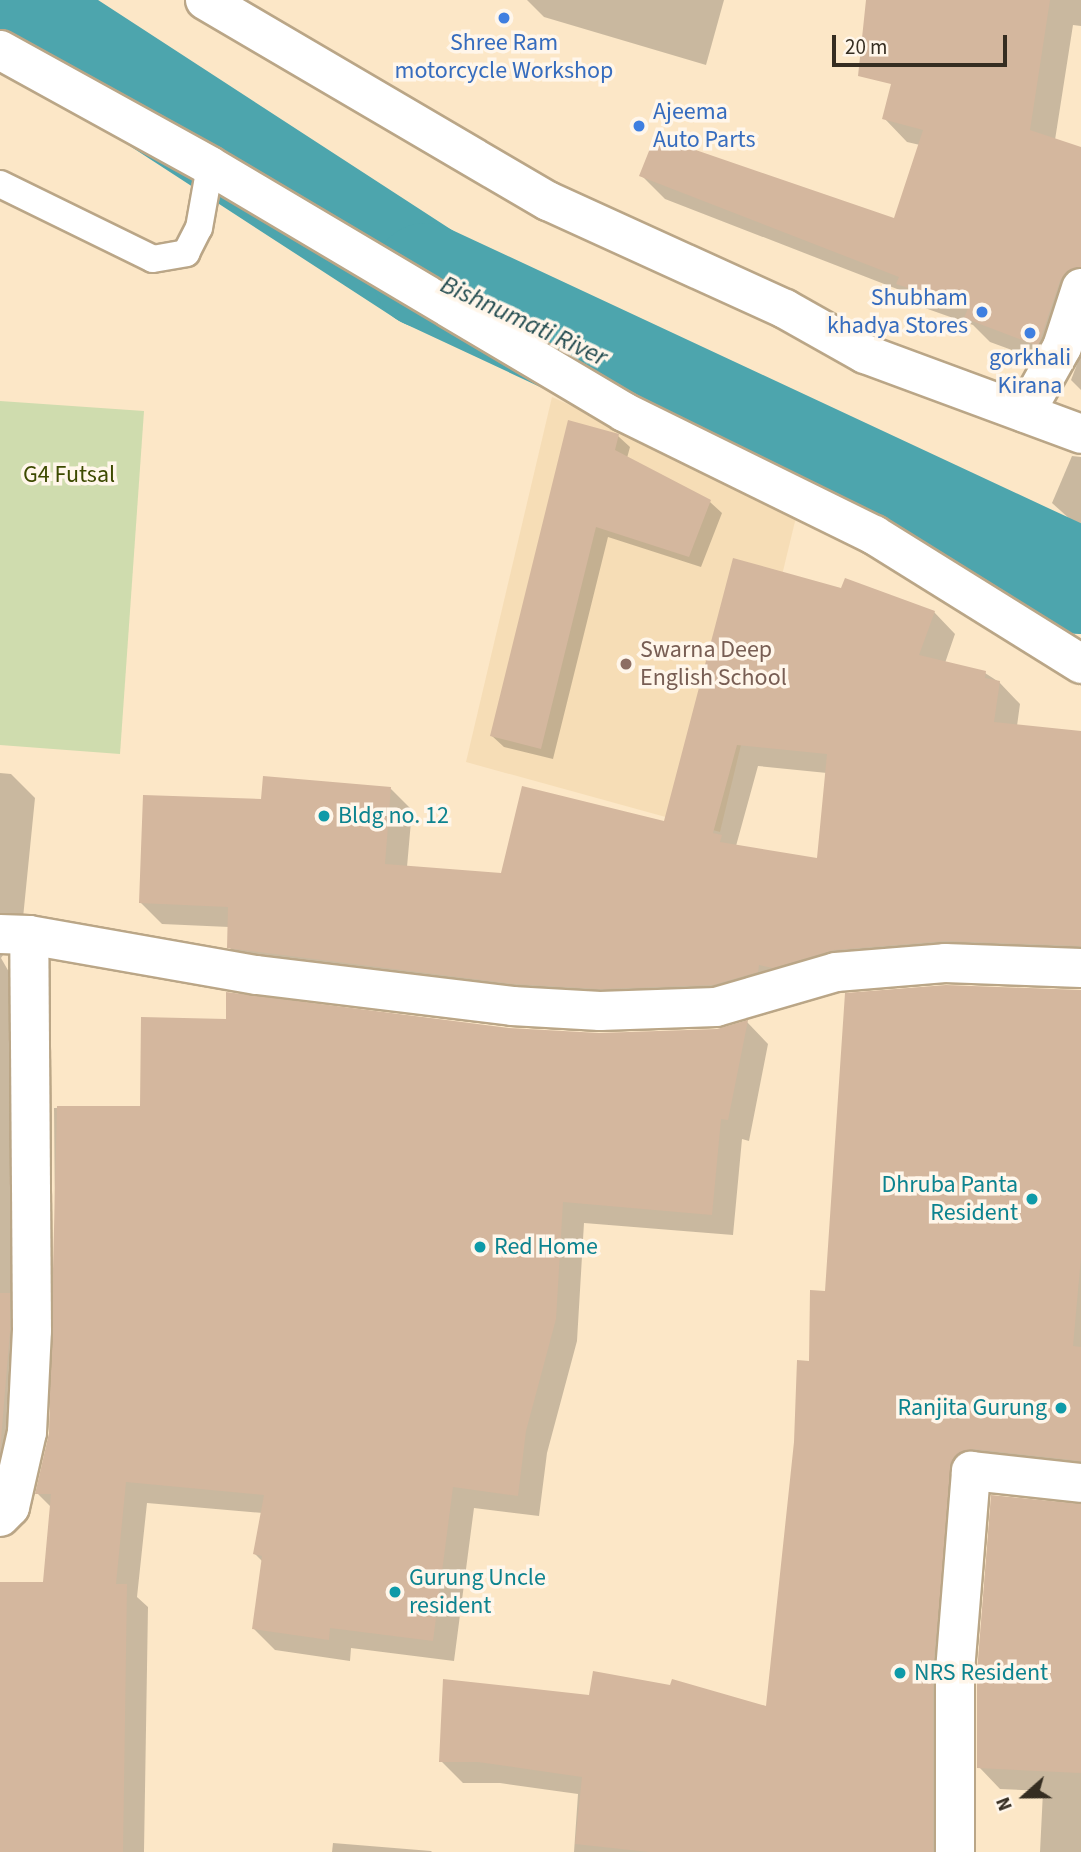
<!DOCTYPE html>
<html>
<head>
<meta charset="utf-8">
<style>
  body { margin:0 }
  #map { position:relative; width:1081px; height:1852px; overflow:hidden; background:#fce7c7; font-family:"Source Sans 3",sans-serif }
  div>[style] { position:absolute }
  [style*='--x'] { left:calc(var(--x)*1px); top:calc(var(--y)*1px); width:calc(var(--w)*1px); rotate:calc(var(--a)*1deg) }
  .built>* { inset:0; background:#f6ddb6 }
  .green>* { inset:0; background:#cfdcae }
  .shadow>* { inset:0; background:#0003 }
  .river>* { height:105px; margin:-52.5px; padding:0 52.5px; transform-origin:52.5px; border-radius:52.5px; background:#4da5ad }
  .building>* { inset:0; background:#d4b79e }
  .roads { filter:drop-shadow(2px 0 #baa687) drop-shadow(-2px 0 #baa687) drop-shadow(0 2px #baa687) drop-shadow(0 -2px #baa687) }
  .lane>* { height:26px; margin:-13px; padding:0 13px; transform-origin:13px; border-radius:13px; background:#fff }
  .street>* { height:38px; margin:-19px; padding:0 19px; transform-origin:19px; border-radius:19px; background:#fff }
  .dots>* { width:19px; height:19px; translate:-50% -50%; box-sizing:border-box; border:4px solid #fff6ea; border-radius:50% }
  span { translate:-50% -50%; white-space:nowrap; text-align:center; line-height:1.15; -webkit-text-stroke:7px #fff6ea; paint-order:stroke }
  .shop-label { font-size:24px; color:#366cbe }
  .left { translate:0 -50%; text-align:left }
  .right { translate:-100% -50%; text-align:right }
  .park-label { font-size:24px; color:#3d4a00 }
  .education-label { font-size:24px; color:#785e54 }
  .culture-label { font-size:24px; color:#0d838f }
  .water-label { font-size:26px; color:#254d51; font-style:italic }
  .north { position:absolute; left:990px; top:1761px; width:70px; height:70px; -webkit-text-stroke:5px #fff6ea; paint-order:stroke; rotate:249deg; font-size:19px; font-weight:700; line-height:28px; text-align:center; color:#352d21 }
  .north::after { content:''; display:block; margin:auto; width:24px; height:32px; background:#352d21; clip-path:polygon(50% 0,100% 100%,50% 72%,0 100%) }
  .scale { position:absolute; left:832px; top:35px; width:175px; height:32px; box-sizing:border-box; border:4px solid #352d21; border-top:0; padding-left:9px; font-size:21px; line-height:24px; white-space:nowrap; color:#352d21; -webkit-text-stroke:5px #fff6ea; paint-order:stroke }
</style>
</head>
<body>
<div id="map">
  <div class="built">
    <i style="clip-path:polygon(552px 397px,798px 509px,720px 832px,466px 762px)"></i>
  </div>
  <div class="green">
    <i style="clip-path:polygon(0 401px,144px 411px,120px 754px,0 745px)"></i>
  </div>
  <div class="shadow">
    <i style="clip-path:polygon(527px 0,724px 0,706px 65px,544px 17px)"></i>
    <i style="clip-path:polygon(935px 0,1081px 0,1081px 26px,1073px 25px,1055px 140px,1081px 149px,1081px 317px,1061px 368px,990px 342px,973px 325px,922px 307px,910px 294px,665px 199px,641px 175px,895px 220px,920px 145px,907px 142px,884px 118px)"></i>
    <i style="clip-path:polygon(1081px 354px,1081px 390px,1071px 380px)"></i>
    <i style="clip-path:polygon(618px 436px,630px 447px,627px 458px,710px 502px,722px 513px,701px 567px,608px 537px,553px 759px,504px 747px,492px 736px)"></i>
    <i style="clip-path:polygon(1072px 456px,1081px 457px,1081px 529px,1052px 503px)"></i>
    <i style="clip-path:polygon(evenodd,842px 590px,934px 612px,955px 634px,945px 663px,985px 673px,999px 682px,1020px 704px,1017px 726px,1081px 733px,1081px 966px,968px 962px,735px 1006px,250px 968px,229px 947px,229px 927px,162px 924px,141px 903px,262px 801px,391px 789px,412px 810px,407px 867px,502px 875px,665px 823px,842px 590px,758px 766px,827px 773px,819px 860px,736px 846px,758px 766px)"></i>
    <i style="clip-path:polygon(0 773px,11px 774px,35px 798px,22px 928px,1px 958px,13px 979px,33px 1356px,0 1517px)"></i>
    <i style="clip-path:polygon(1081px 992px,1081px 1479px,983px 1472px,954px 1852px,574px 1852px,578px 1794px,500px 1783px,463px 1783px,441px 1761px,590px 1696px,767px 1709px,811px 1362px,826px 1293px)"></i>
    <i style="clip-path:polygon(747px 1022px,768px 1044px,749px 1141px,742px 1139px,733px 1235px,584px 1223px,577px 1341px,547px 1453px,539px 1516px,474px 1508px,454px 1661px,351px 1648px,350px 1661px,275px 1650px,254px 1629px,263px 1562px,255px 1554px,263px 1513px,147px 1503px,137px 1597px,148px 1607px,144px 1852px,0 1852px,0 1583px,44px 1584px,52px 1508px,37px 1493px,51px 1434px,56px 1332px,54px 1108px,142px 1107px,509px 1029px,599px 1035px,717px 1031px)"></i>
    <i style="clip-path:polygon(1081px 1504px,1081px 1852px,1040px 1852px,1043px 1791px,1000px 1789px,979px 1767px)"></i>
    <i style="clip-path:polygon(333px 1843px,431px 1851px,432px 1852px,332px 1852px)"></i>
  </div>
  <div class="river">
    <i style="--x:2;--y:0;--w:505;--a:33.03"></i>
    <i style="--x:425;--y:275;--w:724;--a:25.01"></i>
  </div>
  <div class="building">
    <i style="clip-path:polygon(866px 0,1050px 0,1030px 130px,1081px 147px,1081px 267px,1067px 271px,1060px 281px,1038px 346px,964px 318px,968px 308px,896px 284px,899px 277px,639px 176px,655px 136px,894px 218px,923px 130px,882px 119px,891px 84px,858px 76px)"></i>
    <i style="clip-path:polygon(568px 420px,619px 434px,615px 450px,711px 500px,689px 557px,596px 527px,541px 749px,490px 736px)"></i>
    <i style="clip-path:polygon(evenodd,733px 558px,841px 588px,845px 578px,935px 611px,919px 655px,986px 671px,985px 678px,1000px 681px,994px 722px,1081px 731px,1081px 946px,946px 941px,834px 950px,773px 968px,759px 965px,758px 972px,713px 985px,600px 989px,514px 984px,227px 948px,228px 907px,139px 903px,143px 795px,261px 799px,263px 776px,391px 787px,385px 864px,501px 873px,522px 786px,664px 821px,733px 558px,737px 745px,827px 754px,817px 858px,720px 842px,722px 835px,713px 833px,737px 745px)"></i>
    <i style="clip-path:polygon(946px 985px,1081px 990px,1081px 1257px,1073px 1346px,1081px 1347px,1081px 1461px,973px 1449px,953px 1459px,933px 1669px,933px 1852px,649px 1852px,575px 1844px,582px 1777px,478px 1762px,439px 1762px,443px 1679px,589px 1695px,593px 1671px,670px 1685px,672px 1679px,766px 1706px,794px 1442px,797px 1360px,809px 1361px,810px 1290px,825px 1291px,845px 993px)"></i>
    <i style="clip-path:polygon(226px 992px,509px 1028px,599px 1033px,717px 1029px,748px 1020px,728px 1120px,721px 1119px,712px 1215px,563px 1202px,556px 1319px,526px 1431px,518px 1496px,453px 1487px,433px 1641px,330px 1628px,329px 1640px,252px 1629px,262px 1556px,253px 1554px,264px 1495px,126px 1482px,116px 1584px,127px 1584px,123px 1852px,0 1852px,0 1582px,43px 1582px,51px 1494px,35px 1494px,49px 1433px,57px 1106px,140px 1106px,141px 1017px,226px 1019px)"></i>
    <i style="clip-path:polygon(0 1293px,10px 1293px,10px 1331px,0 1452px)"></i>
    <i style="clip-path:polygon(991px 1495px,1081px 1504px,1081px 1773px,977px 1768px,977px 1672px)"></i>
  </div>
  <div class="roads">
    <div class="lane">
      <i style="--x:0;--y:184;--w:170;--a:26.1"></i>
      <i style="--x:153;--y:259;--w:34;--a:-10"></i>
      <i style="--x:186;--y:253;--w:28;--a:-63"></i>
      <i style="--x:199;--y:228;--w:63;--a:-79.9"></i>
    </div>
    <div class="street">
      <i style="--x:205;--y:0;--w:398;--a:30.4"></i>
      <i style="--x:548;--y:201;--w:260;--a:24.5"></i>
      <i style="--x:785;--y:309;--w:92;--a:29.4"></i>
      <i style="--x:865;--y:354;--w:230;--a:20.3"></i>
      <i style="--x:0;--y:50;--w:240;--a:28.9"></i>
      <i style="--x:210;--y:166;--w:482;--a:30.7"></i>
      <i style="--x:624;--y:412;--w:279;--a:26.2"></i>
      <i style="--x:874;--y:535;--w:244;--a:31.9"></i>
      <i style="--x:1025;--y:413;--w:76;--a:-60.7"></i>
      <i style="--x:1062;--y:347;--w:62;--a:-72.1"></i>
      <i style="--x:0;--y:934;--w:29;--a:2"></i>
      <i style="--x:29;--y:935;--w:231;--a:10"></i>
      <i style="--x:257;--y:975;--w:257;--a:6.9"></i>
      <i style="--x:512;--y:1006;--w:88;--a:3.3"></i>
      <i style="--x:600;--y:1011;--w:116;--a:-2"></i>
      <i style="--x:716;--y:1007;--w:125;--a:-16.3"></i>
      <i style="--x:836;--y:972;--w:109;--a:-4.7"></i>
      <i style="--x:945;--y:963;--w:136;--a:2.1"></i>
      <i style="--x:0;--y:1517;--w:14;--a:-45"></i>
      <i style="--x:10;--y:1507;--w:77;--a:-77.2"></i>
      <i style="--x:27;--y:1432;--w:101;--a:-87.2"></i>
      <i style="--x:32;--y:1331;--w:396;--a:-90.4"></i>
      <i style="--x:955;--y:1852;--w:181;--a:-90"></i>
      <i style="--x:955;--y:1671;--w:201;--a:-85.4"></i>
      <i style="--x:971;--y:1471;--w:111;--a:6.2"></i>
    </div>
  </div>
  <div class="dots">
    <i style="left:504px;top:18px;background:#3f7fe0"></i>
    <i style="left:639px;top:126px;background:#3f7fe0"></i>
    <i style="left:982px;top:312px;background:#3f7fe0"></i>
    <i style="left:1030px;top:333px;background:#3f7fe0"></i>
    <i style="left:626px;top:664px;background:#8d6e63"></i>
    <i style="left:324px;top:816px;background:#0f9aa8"></i>
    <i style="left:1032px;top:1199px;background:#0f9aa8"></i>
    <i style="left:480px;top:1247px;background:#0f9aa8"></i>
    <i style="left:1061px;top:1408px;background:#0f9aa8"></i>
    <i style="left:395px;top:1592px;background:#0f9aa8"></i>
    <i style="left:900px;top:1673px;background:#0f9aa8"></i>
  </div>
  <div class="shop-label">
    <span style="left:504px;top:57px">Shree Ram<br>motorcycle Workshop</span>
    <span class="left" style="left:653px;top:126px">Ajeema<br>Auto Parts</span>
    <span class="right" style="left:968px;top:312px">Shubham<br>khadya Stores</span>
    <span style="left:1030px;top:372px">gorkhali<br>Kirana</span>
  </div>
  <div class="park-label">
    <span style="left:69px;top:475px">G4 Futsal</span>
  </div>
  <div class="education-label">
    <span class="left" style="left:640px;top:664px">Swarna Deep<br>English School</span>
  </div>
  <div class="culture-label">
    <span class="left" style="left:338px;top:816px">Bldg no. 12</span>
    <span class="right" style="left:1018px;top:1199px">Dhruba Panta<br>Resident</span>
    <span class="left" style="left:494px;top:1247px">Red Home</span>
    <span class="right" style="left:1047px;top:1408px">Ranjita Gurung</span>
    <span class="left" style="left:409px;top:1592px">Gurung Uncle<br>resident</span>
    <span class="left" style="left:914px;top:1673px">NRS Resident</span>
  </div>
  <div class="water-label">
    <span style="left:524px;top:321px;rotate:25deg">Bishnumati River</span>
  </div>
  <div class="north">N</div>
  <div class="scale">20 m</div>
</div>
</body>
</html>
